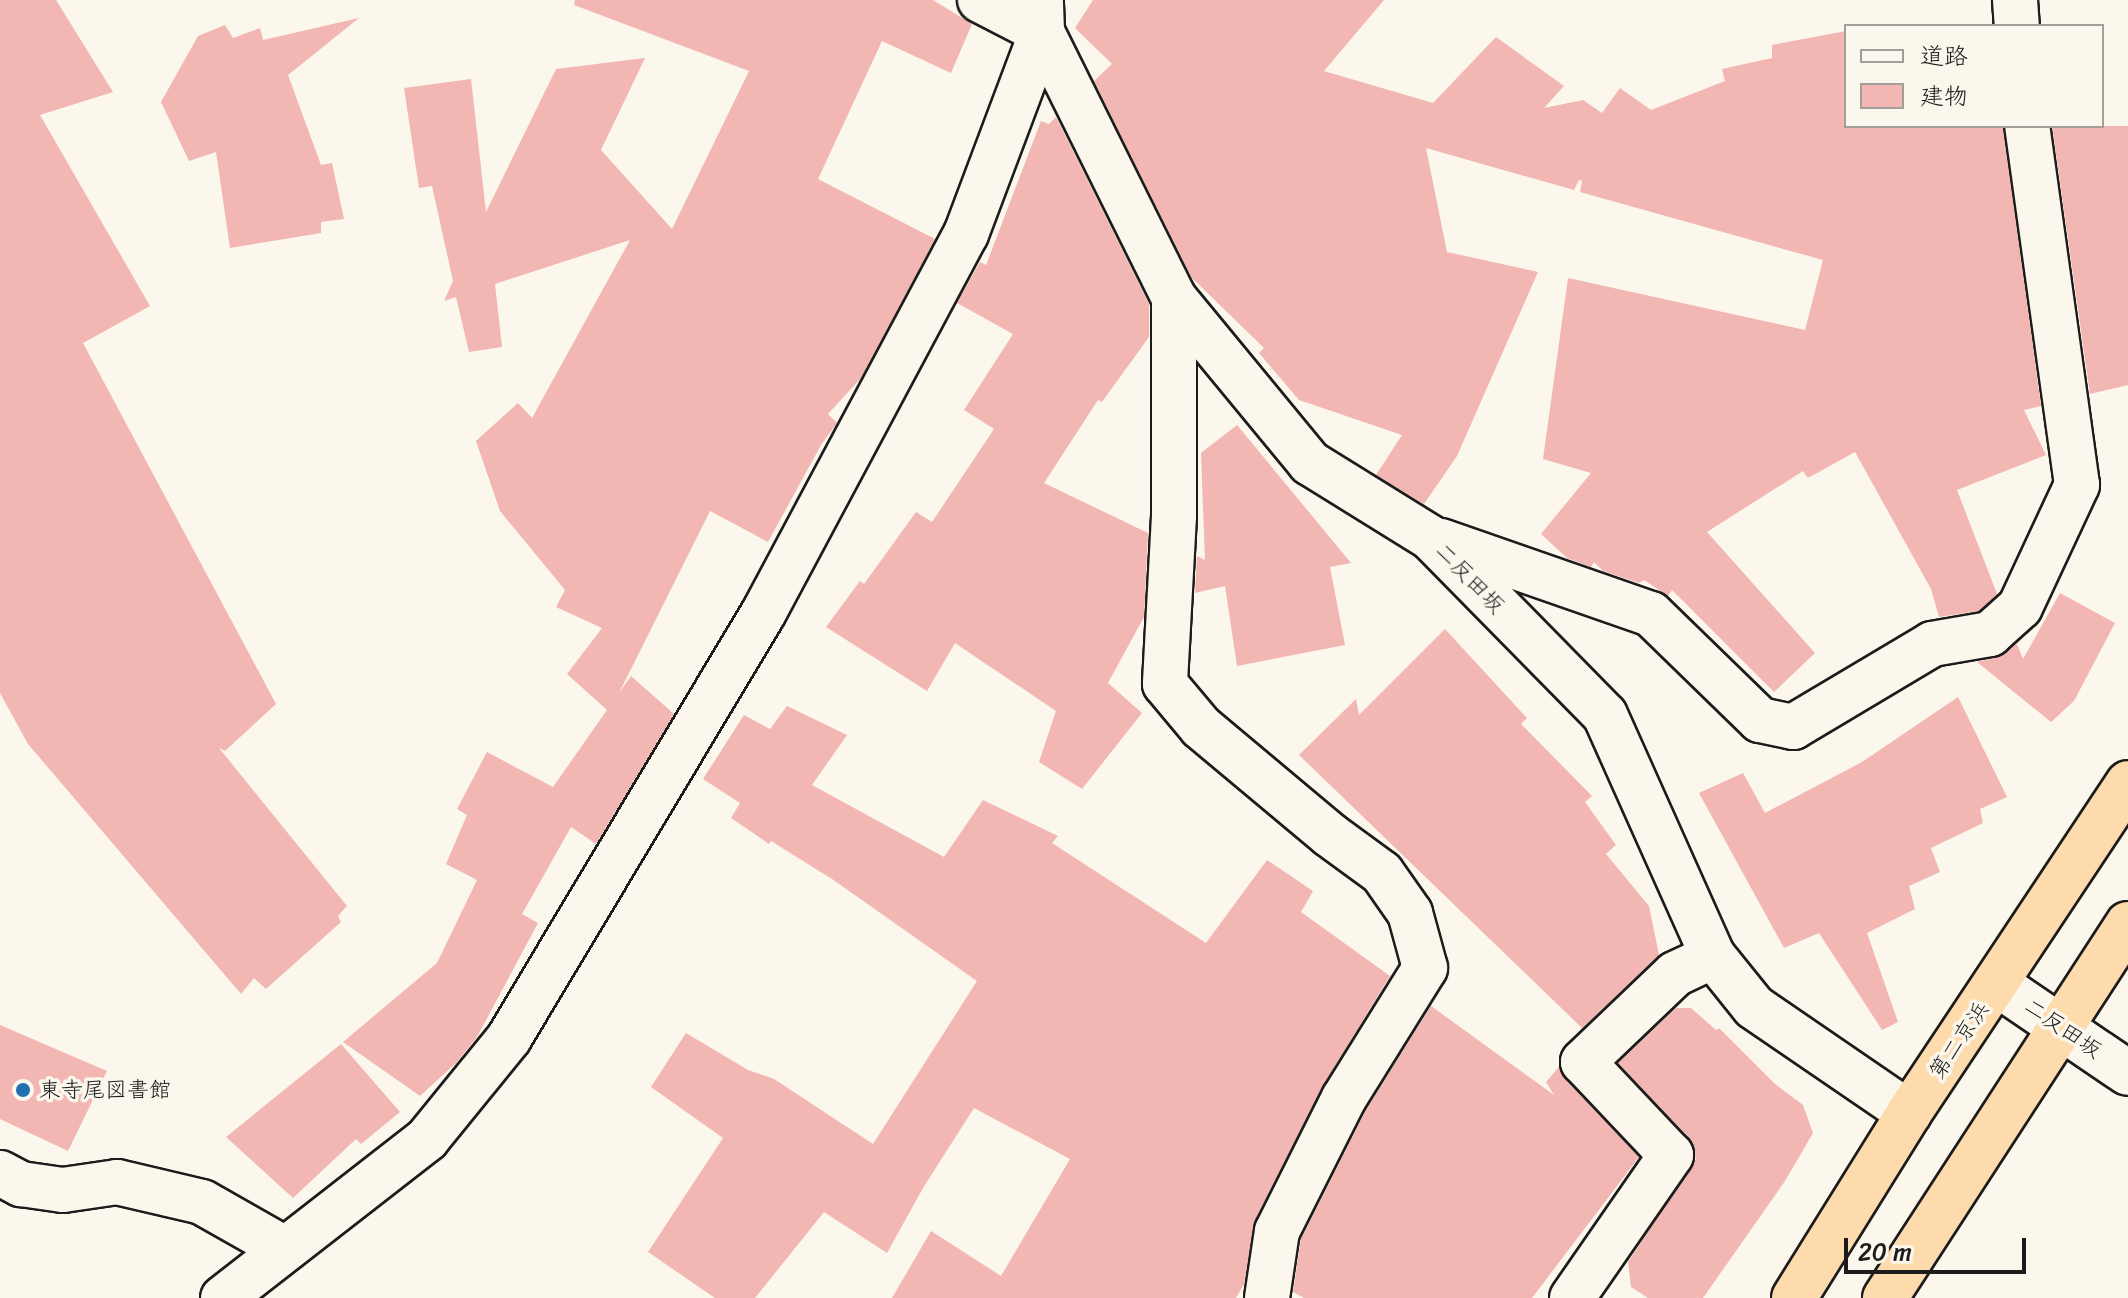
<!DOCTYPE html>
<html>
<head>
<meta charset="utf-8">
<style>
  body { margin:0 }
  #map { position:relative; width:2128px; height:1298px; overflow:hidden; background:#fbf7ec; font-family:Sriracha,"Klee One",sans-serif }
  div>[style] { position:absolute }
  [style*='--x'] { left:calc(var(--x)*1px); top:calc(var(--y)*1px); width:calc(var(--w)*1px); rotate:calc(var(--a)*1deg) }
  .building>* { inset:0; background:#f2b6b3 }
  .roads { filter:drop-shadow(2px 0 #1c1c1c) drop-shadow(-2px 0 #1c1c1c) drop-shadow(0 2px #1c1c1c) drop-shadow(0 -2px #1c1c1c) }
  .minor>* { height:44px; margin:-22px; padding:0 22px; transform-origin:22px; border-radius:22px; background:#fbf7ec }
  .tertiary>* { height:44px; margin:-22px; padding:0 22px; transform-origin:22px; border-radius:22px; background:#fbf7ec }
  .trunk>* { height:44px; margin:-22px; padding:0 22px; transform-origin:22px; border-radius:22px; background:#fedbac }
  .dots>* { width:22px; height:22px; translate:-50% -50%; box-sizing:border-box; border:4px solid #fbf7ec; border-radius:50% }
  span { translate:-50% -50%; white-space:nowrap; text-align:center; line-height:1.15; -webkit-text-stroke:7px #fbf7ec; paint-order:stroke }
  .street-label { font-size:22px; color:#1c1c1c }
  .poi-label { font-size:22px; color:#1c1c1c }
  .left { translate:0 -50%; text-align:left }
  .legend { position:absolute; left:1844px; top:24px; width:260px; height:104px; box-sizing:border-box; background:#fbf7ec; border:2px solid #a29f99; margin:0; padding:10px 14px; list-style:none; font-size:24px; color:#1c1c1c }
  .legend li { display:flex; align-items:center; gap:16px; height:40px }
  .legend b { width:40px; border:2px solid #a29f99 }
  .scale { position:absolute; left:1844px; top:1238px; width:182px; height:36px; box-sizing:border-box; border:4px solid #1c1c1c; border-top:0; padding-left:10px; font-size:24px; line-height:28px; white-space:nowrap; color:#1c1c1c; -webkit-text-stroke:6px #fbf7ec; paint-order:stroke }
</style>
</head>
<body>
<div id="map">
  <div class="building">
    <i style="clip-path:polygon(0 0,56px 0,113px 92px,40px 115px,150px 306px,83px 343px,276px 704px,225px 751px,219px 748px,347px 906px,338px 916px,341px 922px,266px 989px,254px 978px,241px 994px,28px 744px,0 693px)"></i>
    <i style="clip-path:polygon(575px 0,933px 0,972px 24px,951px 73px,882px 41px,818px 179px,935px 239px,861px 378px,828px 414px,837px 423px,821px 445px,768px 542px,710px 511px,619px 693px,631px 676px,674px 714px,596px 844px,571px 827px,522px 914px,538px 923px,477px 1037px,456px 1063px,420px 1096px,343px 1042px,437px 963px,477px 880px,446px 864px,467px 815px,457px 809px,487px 752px,553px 787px,607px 710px,567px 674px,602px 628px,556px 607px,565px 590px,500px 511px,476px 441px,518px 403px,532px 418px,630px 240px,495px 284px,502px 347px,469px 352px,456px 297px,444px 301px,453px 281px,432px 186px,419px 188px,404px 88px,471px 79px,486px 212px,556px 69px,645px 58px,601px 150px,672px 229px,749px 71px,574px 5px)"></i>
    <i style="clip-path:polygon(1093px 0,1384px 0,1324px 71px,1433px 103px,1496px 37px,1564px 86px,1544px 108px,1583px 100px,1602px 113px,1620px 88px,1651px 110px,1725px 81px,1722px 69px,1772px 58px,1772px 45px,1846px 31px,1846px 126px,2003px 126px,2041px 406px,2024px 410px,2046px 455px,1957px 490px,1997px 594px,1979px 611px,1939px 617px,1931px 589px,1855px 452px,1808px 478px,1803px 471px,1707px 532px,1815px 653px,1774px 692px,1672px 590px,1668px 596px,1644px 580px,1639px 583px,1603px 571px,1594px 562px,1591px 567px,1567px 558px,1541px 534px,1591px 473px,1543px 459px,1568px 278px,1805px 330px,1823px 260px,1580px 192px,1582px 181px,1579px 180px,1574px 190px,1426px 148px,1447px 252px,1538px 272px,1457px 456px,1424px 504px,1376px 475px,1402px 435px,1299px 400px,1259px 353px,1264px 348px,1192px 278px,1094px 81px,1112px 64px,1075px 28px)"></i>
    <i style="clip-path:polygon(359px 18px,288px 75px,321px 165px,332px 163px,344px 219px,321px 222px,321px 233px,230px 248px,216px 152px,189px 161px,161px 102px,198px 36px,225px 25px,233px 38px,260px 28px,263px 40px)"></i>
    <i style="clip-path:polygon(1056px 117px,1149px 304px,1149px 337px,1102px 402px,1098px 400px,1044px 483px,1148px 533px,1144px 617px,1108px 683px,1142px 713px,1082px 789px,1039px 762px,1056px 711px,955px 643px,927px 691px,826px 627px,860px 581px,864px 584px,916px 512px,932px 522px,994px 429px,964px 410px,1013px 334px,957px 303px,980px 262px,986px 265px,1041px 121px,1049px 124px)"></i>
    <i style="clip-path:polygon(2052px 126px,2128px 126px,2128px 385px,2090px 394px)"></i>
    <i style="clip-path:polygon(1237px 425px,1351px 563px,1330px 567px,1345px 645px,1237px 666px,1225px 586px,1195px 593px,1197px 556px,1205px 560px,1201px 453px)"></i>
    <i style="clip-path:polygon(2060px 593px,2115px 623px,2074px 701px,2051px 722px,1977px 662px,1995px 658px,2017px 644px,2023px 659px)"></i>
    <i style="clip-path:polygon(1445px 629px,1527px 718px,1521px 724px,1592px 796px,1585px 802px,1616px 845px,1606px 854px,1649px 906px,1659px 955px,1582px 1028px,1299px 755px,1356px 699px,1359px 715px)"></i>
    <i style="clip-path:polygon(1958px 697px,2007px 797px,1980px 809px,1983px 823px,1931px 848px,1940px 872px,1909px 886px,1915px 909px,1867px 933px,1898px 1022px,1882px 1030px,1819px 933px,1784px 948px,1699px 793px,1743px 773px,1765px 813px,1862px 762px)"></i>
    <i style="clip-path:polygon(787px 706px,847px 735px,812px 785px,944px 857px,983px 800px,1058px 836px,1052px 843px,1206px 943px,1267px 860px,1313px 891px,1301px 912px,1390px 976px,1322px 1087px,1255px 1220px,1244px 1284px,1236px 1298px,892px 1298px,931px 1231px,1001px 1276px,1070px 1159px,974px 1108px,923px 1188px,887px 1253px,824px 1212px,755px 1298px,715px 1298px,648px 1252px,723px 1138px,651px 1087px,686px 1033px,748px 1070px,774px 1079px,873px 1144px,977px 981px,832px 879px,771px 841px,769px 844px,731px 818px,740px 803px,703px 779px,744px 715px,770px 729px)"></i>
    <i style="clip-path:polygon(1431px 1006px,1554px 1095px,1546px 1082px,1559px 1067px,1565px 1079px,1639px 1157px,1532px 1298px,1304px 1298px,1293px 1292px,1301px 1239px,1366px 1110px)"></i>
    <i style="clip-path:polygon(1676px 1008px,1691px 1008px,1716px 1030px,1719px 1028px,1775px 1084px,1803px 1105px,1813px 1133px,1785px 1181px,1703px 1298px,1648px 1298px,1631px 1287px,1628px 1262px,1696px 1159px,1689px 1138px,1618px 1063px)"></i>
    <i style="clip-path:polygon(0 1025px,107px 1071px,68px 1151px,0 1119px)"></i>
    <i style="clip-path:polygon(341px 1044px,400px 1112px,361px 1144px,356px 1139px,293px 1198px,226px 1137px)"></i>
  </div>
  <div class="roads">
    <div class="minor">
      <i style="--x:980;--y:0;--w:70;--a:27.3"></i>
      <i style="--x:2015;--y:0;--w:26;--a:86"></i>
      <i style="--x:1042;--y:32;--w:297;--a:63.6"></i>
      <i style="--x:1174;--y:298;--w:214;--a:50.5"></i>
      <i style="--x:1310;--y:463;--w:142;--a:31.8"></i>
      <i style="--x:1431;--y:538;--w:248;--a:45.5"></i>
      <i style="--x:1605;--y:715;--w:264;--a:65.9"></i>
      <i style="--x:1713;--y:956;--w:65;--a:51.2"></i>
      <i style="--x:1754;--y:1007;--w:188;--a:34.4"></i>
      <i style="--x:1174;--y:298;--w:218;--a:90"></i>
      <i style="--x:1174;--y:516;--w:168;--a:93.1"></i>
      <i style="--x:1165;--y:684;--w:56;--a:50.1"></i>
      <i style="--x:1201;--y:727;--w:168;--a:39.9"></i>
      <i style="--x:1330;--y:835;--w:64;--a:36.2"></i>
      <i style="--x:1382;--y:873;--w:49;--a:55"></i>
      <i style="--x:1410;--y:913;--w:57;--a:74.7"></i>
      <i style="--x:1425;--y:968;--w:153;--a:121.9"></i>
      <i style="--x:1344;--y:1098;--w:149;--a:116.7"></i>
      <i style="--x:1277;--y:1231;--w:68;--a:98.5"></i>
      <i style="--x:1441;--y:541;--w:222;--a:19.2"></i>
      <i style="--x:1651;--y:614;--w:152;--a:44.2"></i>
      <i style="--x:1760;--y:720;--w:34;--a:12"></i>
      <i style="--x:1793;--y:727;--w:162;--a:-30.8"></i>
      <i style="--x:1932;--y:644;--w:59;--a:-9.8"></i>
      <i style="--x:1990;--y:634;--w:40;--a:-42"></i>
      <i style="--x:2020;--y:607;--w:135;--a:-65"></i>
      <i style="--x:2077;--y:485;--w:362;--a:-97.9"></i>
      <i style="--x:0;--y:1173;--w:24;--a:28"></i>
      <i style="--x:21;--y:1184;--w:42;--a:8.1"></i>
      <i style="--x:63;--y:1190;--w:55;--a:-8.4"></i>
      <i style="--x:117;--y:1182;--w:87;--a:13.2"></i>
      <i style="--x:202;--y:1202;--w:93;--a:29.6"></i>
      <i style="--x:223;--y:1298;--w:259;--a:-37.9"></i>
      <i style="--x:427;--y:1139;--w:130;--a:-50.9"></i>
      <i style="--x:509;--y:1038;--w:496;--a:-59.1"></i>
      <i style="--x:764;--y:612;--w:429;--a:-61.9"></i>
      <i style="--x:966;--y:234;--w:216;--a:-69.4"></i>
      <i style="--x:1042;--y:32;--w:32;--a:-92"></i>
      <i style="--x:1572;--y:1298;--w:174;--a:-55.3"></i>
      <i style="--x:1671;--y:1155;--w:128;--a:-133.4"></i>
      <i style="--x:1583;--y:1062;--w:127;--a:-43.7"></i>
      <i style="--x:1675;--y:974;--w:42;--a:-25.3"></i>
    </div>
    <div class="tertiary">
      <i style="--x:1997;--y:984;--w:158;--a:34.2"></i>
    </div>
    <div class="trunk">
      <i style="--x:1794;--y:1298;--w:218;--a:-58.1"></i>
      <i style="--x:1909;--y:1113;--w:396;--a:-56.4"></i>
      <i style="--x:1885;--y:1298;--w:446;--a:-57"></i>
    </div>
  </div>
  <div class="dots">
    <i style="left:23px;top:1090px;background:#1f6fb2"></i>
  </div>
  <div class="street-label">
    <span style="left:1470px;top:578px;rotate:46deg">二反田坂</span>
    <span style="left:2063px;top:1028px;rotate:34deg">二反田坂</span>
    <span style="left:1959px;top:1040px;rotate:-56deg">第二京浜</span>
  </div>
  <div class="poi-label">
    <span class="left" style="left:39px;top:1090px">東寺尾図書館</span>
  </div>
  <ul class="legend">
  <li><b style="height:10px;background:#fbf7ec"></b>道路</li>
  <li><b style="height:22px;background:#f2b6b3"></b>建物</li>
  </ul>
  <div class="scale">20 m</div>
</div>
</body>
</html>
